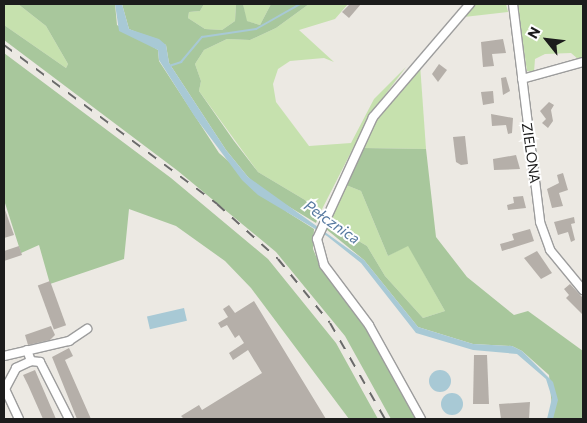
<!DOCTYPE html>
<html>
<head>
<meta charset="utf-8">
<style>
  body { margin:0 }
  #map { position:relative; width:587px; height:423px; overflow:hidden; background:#ece9e3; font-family:Commissioner,sans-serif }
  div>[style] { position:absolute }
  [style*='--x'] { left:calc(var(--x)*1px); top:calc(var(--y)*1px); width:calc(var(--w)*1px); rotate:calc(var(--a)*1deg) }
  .grass>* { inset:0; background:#c6e1ae }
  .forest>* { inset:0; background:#a8c79c }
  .water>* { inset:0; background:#a8c9d5; transform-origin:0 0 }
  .round { border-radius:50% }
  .stream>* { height:2px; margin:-1px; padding:0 1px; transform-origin:1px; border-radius:1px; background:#a8c9d5 }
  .building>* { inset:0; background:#b5afa9; transform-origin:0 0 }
  .roads { filter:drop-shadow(1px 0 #9d9d9d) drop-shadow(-1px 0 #9d9d9d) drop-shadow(0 1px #9d9d9d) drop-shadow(0 -1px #9d9d9d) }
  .minor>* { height:8px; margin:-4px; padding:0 4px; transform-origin:4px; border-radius:4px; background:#fff }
  .rail>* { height:2px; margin-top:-1px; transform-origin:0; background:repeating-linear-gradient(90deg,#6a6a6a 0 10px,transparent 0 20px) }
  span { translate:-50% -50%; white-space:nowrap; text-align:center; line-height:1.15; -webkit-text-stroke:4px #fff; paint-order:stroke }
  .street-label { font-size:14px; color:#1c1c1c }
  .water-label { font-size:15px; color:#55789f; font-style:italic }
  .frame { position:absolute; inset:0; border:5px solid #1c1c1c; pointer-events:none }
  .north { position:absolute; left:522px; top:15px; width:50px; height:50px; -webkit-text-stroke:4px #fff; paint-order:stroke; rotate:299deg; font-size:14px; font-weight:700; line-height:20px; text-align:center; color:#1c1c1c }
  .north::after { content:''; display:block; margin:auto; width:18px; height:22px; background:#1c1c1c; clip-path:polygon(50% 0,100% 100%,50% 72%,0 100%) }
</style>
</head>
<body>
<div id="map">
  <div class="grass">
    <i style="clip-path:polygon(4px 4px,18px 4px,46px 26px,68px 64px,66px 68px,4px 25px)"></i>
    <i style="clip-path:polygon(204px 4px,236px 4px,235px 21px,222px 30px,205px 29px,188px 18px,189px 12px,200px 11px)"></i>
    <i style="clip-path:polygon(243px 4px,271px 4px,260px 25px,246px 21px)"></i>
    <i style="clip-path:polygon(309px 4px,348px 4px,335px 19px,299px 30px,334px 62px,324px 58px,290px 61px,278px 69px,273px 84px,276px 102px,309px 146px,351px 143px,374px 99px,406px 67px,370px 115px,319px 215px,305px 200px,258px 172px,199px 91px,201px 81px,195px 64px,204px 50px,227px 39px,250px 40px,276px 28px)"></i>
    <i style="clip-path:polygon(476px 4px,506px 4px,508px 12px,464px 17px)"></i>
    <i style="clip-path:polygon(517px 4px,583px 4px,583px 58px,578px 59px,571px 53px,545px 54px,535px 59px,534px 72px,527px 71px)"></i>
    <i style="clip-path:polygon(420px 64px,426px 149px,363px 148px,377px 120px)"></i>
    <i style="clip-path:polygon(346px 185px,361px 191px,388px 256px,408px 245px,445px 311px,423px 318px,385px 276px,367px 246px,328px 223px)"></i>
  </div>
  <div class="forest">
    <i style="clip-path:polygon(18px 4px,115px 4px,117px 25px,158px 50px,159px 61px,219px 153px,287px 212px,314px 229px,313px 249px,321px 268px,366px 327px,416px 419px,391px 419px,345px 336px,276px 252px,178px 171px,4px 40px,4px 25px,66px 68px,68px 64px,46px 26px)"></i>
    <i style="clip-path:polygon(122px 4px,204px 4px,200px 11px,189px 12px,188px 18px,205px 29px,222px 30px,235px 21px,236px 4px,243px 4px,247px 21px,260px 25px,271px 4px,309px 4px,276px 28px,250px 40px,227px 39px,204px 50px,195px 64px,201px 81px,199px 91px,234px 141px,258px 172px,305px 200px,319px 215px,316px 223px,263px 191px,248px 177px,226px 150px,169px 63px,166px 45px,129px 29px)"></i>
    <i style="clip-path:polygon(4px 53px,171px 178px,268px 259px,336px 343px,378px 419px,349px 419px,251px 288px,225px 261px,176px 226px,129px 209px,124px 259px,50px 284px,39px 245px,21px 253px,4px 200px)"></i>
    <i style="clip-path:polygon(363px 148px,426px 149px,436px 237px,467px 277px,514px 315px,528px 311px,583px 351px,583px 419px,553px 419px,549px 375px,522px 351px,512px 346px,473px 344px,418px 327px,364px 260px,326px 229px,328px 223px,367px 246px,385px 276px,423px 318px,445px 311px,408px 246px,388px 256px,361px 191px,346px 185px)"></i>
  </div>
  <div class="water">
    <i style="clip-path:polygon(115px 4px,122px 4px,129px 29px,159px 39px,166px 45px,169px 63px,226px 150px,248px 177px,364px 260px,418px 327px,473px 344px,512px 346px,522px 351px,553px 382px,558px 400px,553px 419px,547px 419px,552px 398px,546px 379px,517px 354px,473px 350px,416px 333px,361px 263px,327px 236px,258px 195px,242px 180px,195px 117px,159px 60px,158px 50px,119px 31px)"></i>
    <i style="left:184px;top:308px;width:13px;height:38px;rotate:77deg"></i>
    <i class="round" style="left:429px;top:370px;width:22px;height:22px"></i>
    <i class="round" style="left:441px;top:393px;width:22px;height:22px"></i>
  </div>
  <div class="stream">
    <i style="--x:169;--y:66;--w:13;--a:-18"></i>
    <i style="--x:181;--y:62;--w:33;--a:-50"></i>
    <i style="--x:202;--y:37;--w:55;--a:-8.4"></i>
    <i style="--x:256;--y:29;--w:51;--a:-29.6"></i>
  </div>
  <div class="building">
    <i style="clip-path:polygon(350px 4px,361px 4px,349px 18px,342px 12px)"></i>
    <i style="clip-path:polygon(503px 39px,506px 53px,492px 54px,494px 66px,483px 67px,481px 42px)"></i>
    <i style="clip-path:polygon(439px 64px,447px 70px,438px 82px,432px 74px)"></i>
    <i style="clip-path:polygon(506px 77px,510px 91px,503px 95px,501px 78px)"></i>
    <i style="clip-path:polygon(493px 91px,494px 103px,483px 105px,481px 92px)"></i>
    <i style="clip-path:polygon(549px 102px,554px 105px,551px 110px,553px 121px,548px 128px,542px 123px,546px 119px,540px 111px)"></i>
    <i style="clip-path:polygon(491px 114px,513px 118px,512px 133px,508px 134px,506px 125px,492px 126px)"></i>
    <i style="clip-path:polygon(465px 136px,468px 164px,461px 165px,456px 162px,453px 137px)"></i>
    <i style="clip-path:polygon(516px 155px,520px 169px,494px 170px,493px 159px)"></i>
    <i style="clip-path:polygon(563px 173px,568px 190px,559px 193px,563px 206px,552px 208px,547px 189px,559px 183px,557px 175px)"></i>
    <i style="clip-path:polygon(523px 196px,526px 208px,508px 210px,507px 205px,514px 203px,513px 197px)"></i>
    <i style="clip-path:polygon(4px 207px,14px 235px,4px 238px)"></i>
    <i style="clip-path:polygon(574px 217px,575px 223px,571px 224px,575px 240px,571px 242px,568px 232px,558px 235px,554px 222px)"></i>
    <i style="clip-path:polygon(530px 229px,534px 241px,502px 251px,500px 244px,514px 240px,512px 234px)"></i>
    <i style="clip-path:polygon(19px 246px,22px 255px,4px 261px,4px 251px)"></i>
    <i style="clip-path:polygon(537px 251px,552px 273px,541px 279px,524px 258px)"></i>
    <i style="left:50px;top:281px;width:47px;height:13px;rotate:70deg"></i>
    <i style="clip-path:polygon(570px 284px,583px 298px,583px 315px,566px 298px,569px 295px,564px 289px)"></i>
    <i style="clip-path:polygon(254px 301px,326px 419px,184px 419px,181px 416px,199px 405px,202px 410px,262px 373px,248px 350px,233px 360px,229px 353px,244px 343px,239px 335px,235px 338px,227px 325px,221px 328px,218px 323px,228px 317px,223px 309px,229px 305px,235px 313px)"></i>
    <i style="clip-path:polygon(51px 326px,55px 335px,50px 340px,28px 345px,25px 335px)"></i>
    <i style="clip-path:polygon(69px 348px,73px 356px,65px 360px,91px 419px,77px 419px,52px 357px)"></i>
    <i style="clip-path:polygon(474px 355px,487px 355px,489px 404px,473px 404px)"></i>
    <i style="clip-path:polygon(35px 370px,56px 419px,43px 419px,28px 385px,23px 375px)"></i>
    <i style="clip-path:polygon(530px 402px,529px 419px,501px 419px,499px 404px)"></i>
  </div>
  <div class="roads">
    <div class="minor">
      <i style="--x:513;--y:4;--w:220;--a:82.9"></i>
      <i style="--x:540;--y:222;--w:30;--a:70"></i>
      <i style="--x:550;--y:250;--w:52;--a:50.5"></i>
      <i style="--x:522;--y:79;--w:63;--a:-15.6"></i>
      <i style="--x:27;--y:350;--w:12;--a:70"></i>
      <i style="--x:31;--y:361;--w:9;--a:6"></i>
      <i style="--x:40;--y:362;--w:64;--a:63"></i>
      <i style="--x:4;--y:356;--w:67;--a:-13"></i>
      <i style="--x:69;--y:341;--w:22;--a:-34"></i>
      <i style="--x:19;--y:419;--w:33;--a:-115"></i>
      <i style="--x:5;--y:389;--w:24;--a:-62"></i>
      <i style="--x:16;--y:368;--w:17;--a:-25"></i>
      <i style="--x:421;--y:419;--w:107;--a:-119"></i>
      <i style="--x:369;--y:325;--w:75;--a:-126.9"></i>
      <i style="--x:324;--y:265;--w:27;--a:-105"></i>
      <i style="--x:317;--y:239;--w:134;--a:-65.3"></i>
      <i style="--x:373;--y:117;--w:149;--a:-49.4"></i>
    </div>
  </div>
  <div class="rail">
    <i style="--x:4;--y:45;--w:266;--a:36.7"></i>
    <i style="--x:217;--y:204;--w:82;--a:42"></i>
    <i style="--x:278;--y:259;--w:82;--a:50.9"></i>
    <i style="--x:330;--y:323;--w:111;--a:60.2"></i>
  </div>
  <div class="street-label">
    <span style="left:531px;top:153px;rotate:82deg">ZIELONA</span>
  </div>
  <div class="water-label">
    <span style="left:332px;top:222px;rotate:35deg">Pełcznica</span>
  </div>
  <div class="frame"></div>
  <div class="north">N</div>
</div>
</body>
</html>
